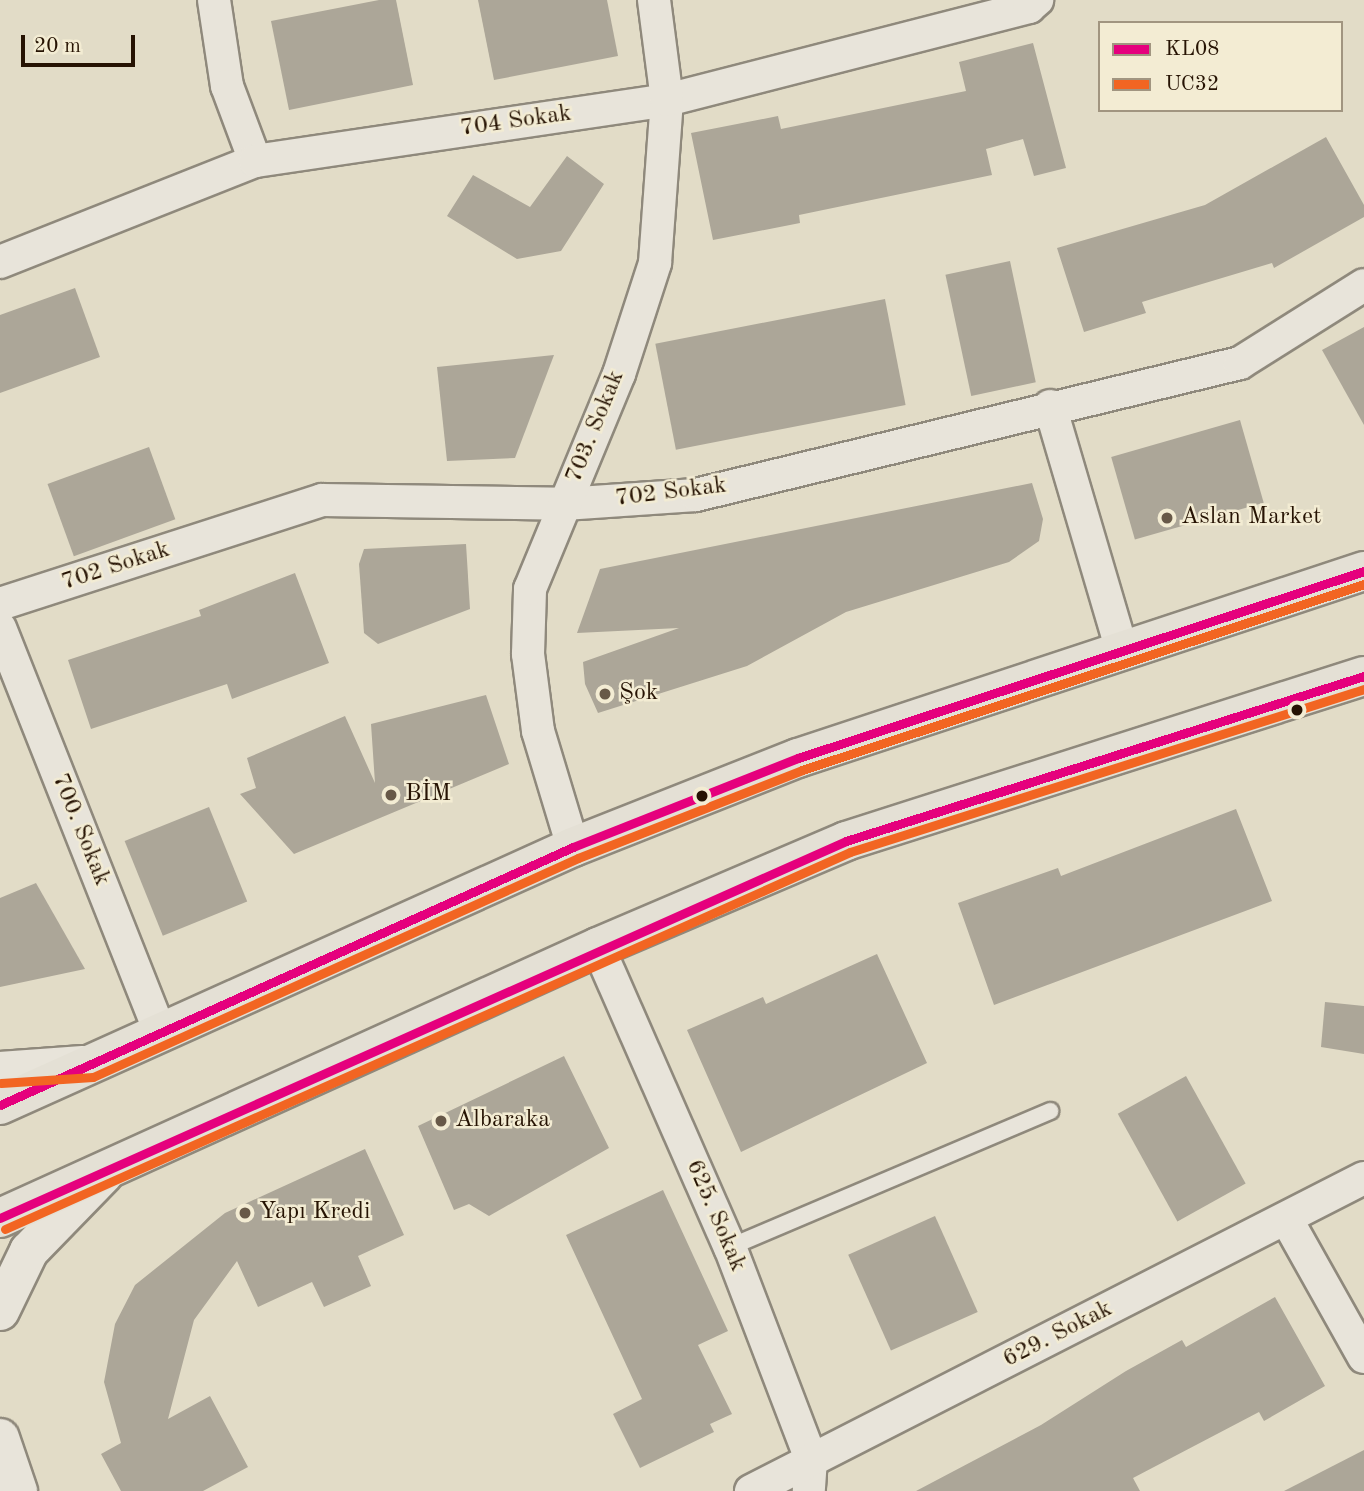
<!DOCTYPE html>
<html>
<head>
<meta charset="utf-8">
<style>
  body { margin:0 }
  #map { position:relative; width:1364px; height:1491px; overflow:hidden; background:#e2dcc7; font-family:"Old Standard TT",serif }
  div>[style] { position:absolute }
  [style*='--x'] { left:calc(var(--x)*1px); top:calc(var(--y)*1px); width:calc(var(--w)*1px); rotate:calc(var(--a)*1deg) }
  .building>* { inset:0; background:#aca698; transform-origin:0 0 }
  .roads { filter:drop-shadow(2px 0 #8f897c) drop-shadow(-2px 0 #8f897c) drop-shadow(0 2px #8f897c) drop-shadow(0 -2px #8f897c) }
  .lane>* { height:16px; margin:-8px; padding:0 8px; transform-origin:8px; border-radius:8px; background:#e8e4da }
  .street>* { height:32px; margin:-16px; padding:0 16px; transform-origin:16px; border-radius:16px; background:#e8e4da }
  .secondary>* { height:38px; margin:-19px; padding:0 19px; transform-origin:19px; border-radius:19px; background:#e8e4da }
  .primary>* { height:38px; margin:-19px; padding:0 19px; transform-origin:19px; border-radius:19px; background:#e4e0d5 }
  .bus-1>* { height:9px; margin:-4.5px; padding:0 4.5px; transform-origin:4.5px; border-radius:4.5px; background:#e5007d }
  .bus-2>* { height:9px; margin:-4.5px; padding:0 4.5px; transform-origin:4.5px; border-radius:4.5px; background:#f26522 }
  .dots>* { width:19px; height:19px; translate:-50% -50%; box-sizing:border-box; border:4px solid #f3ecd3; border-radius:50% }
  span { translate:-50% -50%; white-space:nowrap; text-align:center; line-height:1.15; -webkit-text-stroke:5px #f3ecd3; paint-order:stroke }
  .street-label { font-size:24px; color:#261303 }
  .poi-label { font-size:24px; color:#261303 }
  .left { translate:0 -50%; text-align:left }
  .legend { position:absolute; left:1098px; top:21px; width:245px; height:91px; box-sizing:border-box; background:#f3ecd3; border:2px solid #a19580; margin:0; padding:9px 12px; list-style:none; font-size:21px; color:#261303 }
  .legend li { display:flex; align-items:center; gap:14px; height:35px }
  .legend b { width:35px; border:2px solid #a19580 }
  .scale { position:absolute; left:21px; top:35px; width:114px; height:32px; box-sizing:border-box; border:4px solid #261303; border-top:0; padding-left:9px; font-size:21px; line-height:24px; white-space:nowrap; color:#261303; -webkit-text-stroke:5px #f3ecd3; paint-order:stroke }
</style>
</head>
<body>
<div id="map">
  <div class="building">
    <i style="clip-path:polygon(379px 0,396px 0,413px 85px,289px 110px,271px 21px)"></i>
    <i style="clip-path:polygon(478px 0,607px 0,618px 56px,494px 80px)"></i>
    <i style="clip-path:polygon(1033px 43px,1066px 168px,1034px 176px,1023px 139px,986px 149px,992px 175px,799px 215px,800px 223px,713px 240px,691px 133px,778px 116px,781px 129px,966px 91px,959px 62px)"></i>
    <i style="clip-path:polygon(1326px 137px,1364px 205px,1364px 217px,1274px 268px,1272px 263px,1142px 302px,1146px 313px,1084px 332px,1057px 248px,1205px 205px)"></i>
    <i style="clip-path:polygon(567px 156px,604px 184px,561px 251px,517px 259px,447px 216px,473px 175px,530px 207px)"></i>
    <i style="left:1010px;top:261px;width:124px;height:66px;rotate:78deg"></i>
    <i style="clip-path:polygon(75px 288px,100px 357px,0 393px,0 315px)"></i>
    <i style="left:885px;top:299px;width:108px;height:234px;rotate:79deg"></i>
    <i style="clip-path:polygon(1364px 327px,1364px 425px,1322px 350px)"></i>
    <i style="clip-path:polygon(554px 355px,515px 458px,447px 461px,437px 367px)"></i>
    <i style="left:1240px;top:420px;width:86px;height:134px;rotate:74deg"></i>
    <i style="left:149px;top:447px;width:77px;height:108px;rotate:70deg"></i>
    <i style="clip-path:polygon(1032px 483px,1043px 519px,1039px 541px,1009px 562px,846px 612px,747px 666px,598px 713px,585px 684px,583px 662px,679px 628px,577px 633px,600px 569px)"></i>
    <i style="clip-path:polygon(466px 544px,470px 609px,378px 644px,364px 633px,359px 564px,364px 549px)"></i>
    <i style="clip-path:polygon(295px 573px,329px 663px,232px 699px,227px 684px,91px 729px,68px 660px,201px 616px,199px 610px)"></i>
    <i style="clip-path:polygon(486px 695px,509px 764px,294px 854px,240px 794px,256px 788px,247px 758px,345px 716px,375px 783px,371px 724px)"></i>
    <i style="left:209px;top:807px;width:102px;height:91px;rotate:68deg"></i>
    <i style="clip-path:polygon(1236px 809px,1272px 901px,994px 1005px,958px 903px,1058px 868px,1061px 876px)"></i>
    <i style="clip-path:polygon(36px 883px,85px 969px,0 987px,0 898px)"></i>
    <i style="clip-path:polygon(877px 954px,927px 1063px,741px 1152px,687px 1030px,763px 997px,766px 1004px)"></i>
    <i style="clip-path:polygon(1325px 1002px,1364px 1006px,1364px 1054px,1321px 1047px)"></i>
    <i style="clip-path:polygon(564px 1056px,609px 1148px,489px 1216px,469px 1204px,454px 1210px,418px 1126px)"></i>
    <i style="left:1186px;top:1076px;width:123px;height:78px;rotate:61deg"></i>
    <i style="clip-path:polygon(365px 1149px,404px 1235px,358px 1256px,371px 1286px,324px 1307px,312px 1282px,258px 1307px,237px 1261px,194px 1320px,168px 1419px,210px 1396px,248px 1467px,203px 1491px,121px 1491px,101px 1454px,121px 1443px,104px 1382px,115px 1324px,135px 1285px,225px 1213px)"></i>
    <i style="clip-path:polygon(663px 1190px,728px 1331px,698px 1345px,732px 1414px,710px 1424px,714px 1432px,640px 1468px,613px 1414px,642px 1399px,566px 1235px)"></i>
    <i style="left:935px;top:1216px;width:105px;height:95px;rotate:66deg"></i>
    <i style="clip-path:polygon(1275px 1297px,1325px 1386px,1264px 1421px,1259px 1412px,1133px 1478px,1140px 1491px,916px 1491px,1041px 1425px,1126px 1371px,1182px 1340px,1186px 1347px)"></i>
    <i style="clip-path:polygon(1364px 1450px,1364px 1491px,1284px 1491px)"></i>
  </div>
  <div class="roads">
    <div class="lane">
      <i style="--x:730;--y:1247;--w:348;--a:-23"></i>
    </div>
    <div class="street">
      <i style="--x:214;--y:0;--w:87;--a:81.4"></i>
      <i style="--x:227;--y:86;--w:80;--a:69.5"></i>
      <i style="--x:0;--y:262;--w:274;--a:-21.6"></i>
      <i style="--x:255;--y:161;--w:416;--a:-8.4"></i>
      <i style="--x:667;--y:100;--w:374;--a:-14.4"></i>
      <i style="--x:1029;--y:7;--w:11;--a:-41"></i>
      <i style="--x:1050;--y:406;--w:252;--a:73.6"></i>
      <i style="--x:0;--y:604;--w:338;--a:-17.9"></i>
      <i style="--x:322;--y:500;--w:242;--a:0.9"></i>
      <i style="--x:564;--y:504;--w:132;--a:-3.9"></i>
      <i style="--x:696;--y:495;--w:560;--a:-13.64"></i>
      <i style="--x:1240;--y:363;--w:146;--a:-32.2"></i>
      <i style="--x:0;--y:628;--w:435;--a:68.4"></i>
      <i style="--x:573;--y:847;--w:121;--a:-106.8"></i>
      <i style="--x:538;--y:731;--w:78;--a:-97.4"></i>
      <i style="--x:528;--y:654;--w:65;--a:-88.2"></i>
      <i style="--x:530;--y:589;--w:233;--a:-67.5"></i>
      <i style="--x:619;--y:374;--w:117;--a:-72"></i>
      <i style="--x:655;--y:263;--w:163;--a:-85.8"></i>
      <i style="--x:667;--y:100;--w:101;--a:-97.4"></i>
      <i style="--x:598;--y:947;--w:328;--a:66.3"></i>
      <i style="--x:730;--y:1247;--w:227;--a:69.1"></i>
      <i style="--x:811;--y:1459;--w:32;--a:94"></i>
      <i style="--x:1287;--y:1220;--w:157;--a:60.7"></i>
      <i style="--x:751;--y:1491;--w:688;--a:-27.05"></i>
    </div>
    <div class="secondary">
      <i style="--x:0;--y:1071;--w:83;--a:-4.1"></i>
      <i style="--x:0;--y:1311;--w:67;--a:-64.2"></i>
      <i style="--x:29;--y:1251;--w:107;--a:-45.8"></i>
      <i style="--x:0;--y:1438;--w:56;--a:71.2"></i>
    </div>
    <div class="primary">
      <i style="--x:0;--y:1105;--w:628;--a:-24.24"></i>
      <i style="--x:573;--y:847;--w:242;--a:-21.6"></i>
      <i style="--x:798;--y:758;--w:596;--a:-18.28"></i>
      <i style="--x:0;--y:1218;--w:657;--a:-24.38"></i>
      <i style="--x:598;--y:947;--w:270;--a:-23.1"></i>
      <i style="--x:846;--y:841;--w:544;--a:-17.67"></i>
    </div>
  </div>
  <div class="bus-1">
    <i style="--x:0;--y:1105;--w:628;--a:-24.24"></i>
    <i style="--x:573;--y:847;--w:242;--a:-21.6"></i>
    <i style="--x:798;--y:758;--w:596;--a:-18.28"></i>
    <i style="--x:0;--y:1218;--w:926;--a:-24.02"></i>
    <i style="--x:846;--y:841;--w:544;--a:-17.67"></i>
  </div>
  <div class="bus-2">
    <i style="--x:1;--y:1083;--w:92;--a:-3.7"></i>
    <i style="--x:93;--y:1077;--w:532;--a:-24.3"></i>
    <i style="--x:578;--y:858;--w:241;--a:-21.4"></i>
    <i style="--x:802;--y:770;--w:592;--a:-18.31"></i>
    <i style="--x:5;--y:1229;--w:925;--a:-24.04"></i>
    <i style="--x:850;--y:852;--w:539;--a:-17.59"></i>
  </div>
  <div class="dots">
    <i style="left:1167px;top:518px;background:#685948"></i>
    <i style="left:605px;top:694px;background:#685948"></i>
    <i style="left:1297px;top:710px;background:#261303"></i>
    <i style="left:391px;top:795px;background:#685948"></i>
    <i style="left:702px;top:796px;background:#261303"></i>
    <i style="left:441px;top:1121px;background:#685948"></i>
    <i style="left:245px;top:1213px;background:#685948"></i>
  </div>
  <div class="street-label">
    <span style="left:516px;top:122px;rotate:-8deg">704 Sokak</span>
    <span style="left:596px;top:427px;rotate:-68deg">703. Sokak</span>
    <span style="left:671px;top:493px;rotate:-7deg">702 Sokak</span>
    <span style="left:116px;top:567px;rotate:-18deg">702 Sokak</span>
    <span style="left:80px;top:830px;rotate:68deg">700. Sokak</span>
    <span style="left:715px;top:1216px;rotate:67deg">625. Sokak</span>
    <span style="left:1058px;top:1335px;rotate:-27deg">629. Sokak</span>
  </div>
  <div class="poi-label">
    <span class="left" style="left:1181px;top:518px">Aslan Market</span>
    <span class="left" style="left:619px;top:694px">Şok</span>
    <span class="left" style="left:405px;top:795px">BİM</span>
    <span class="left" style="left:455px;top:1121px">Albaraka</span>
    <span class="left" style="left:259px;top:1213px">Yapı Kredi</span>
  </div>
  <ul class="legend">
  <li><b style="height:9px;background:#e5007d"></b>KL08</li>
  <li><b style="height:9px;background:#f26522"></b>UC32</li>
  </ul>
  <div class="scale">20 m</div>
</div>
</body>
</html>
